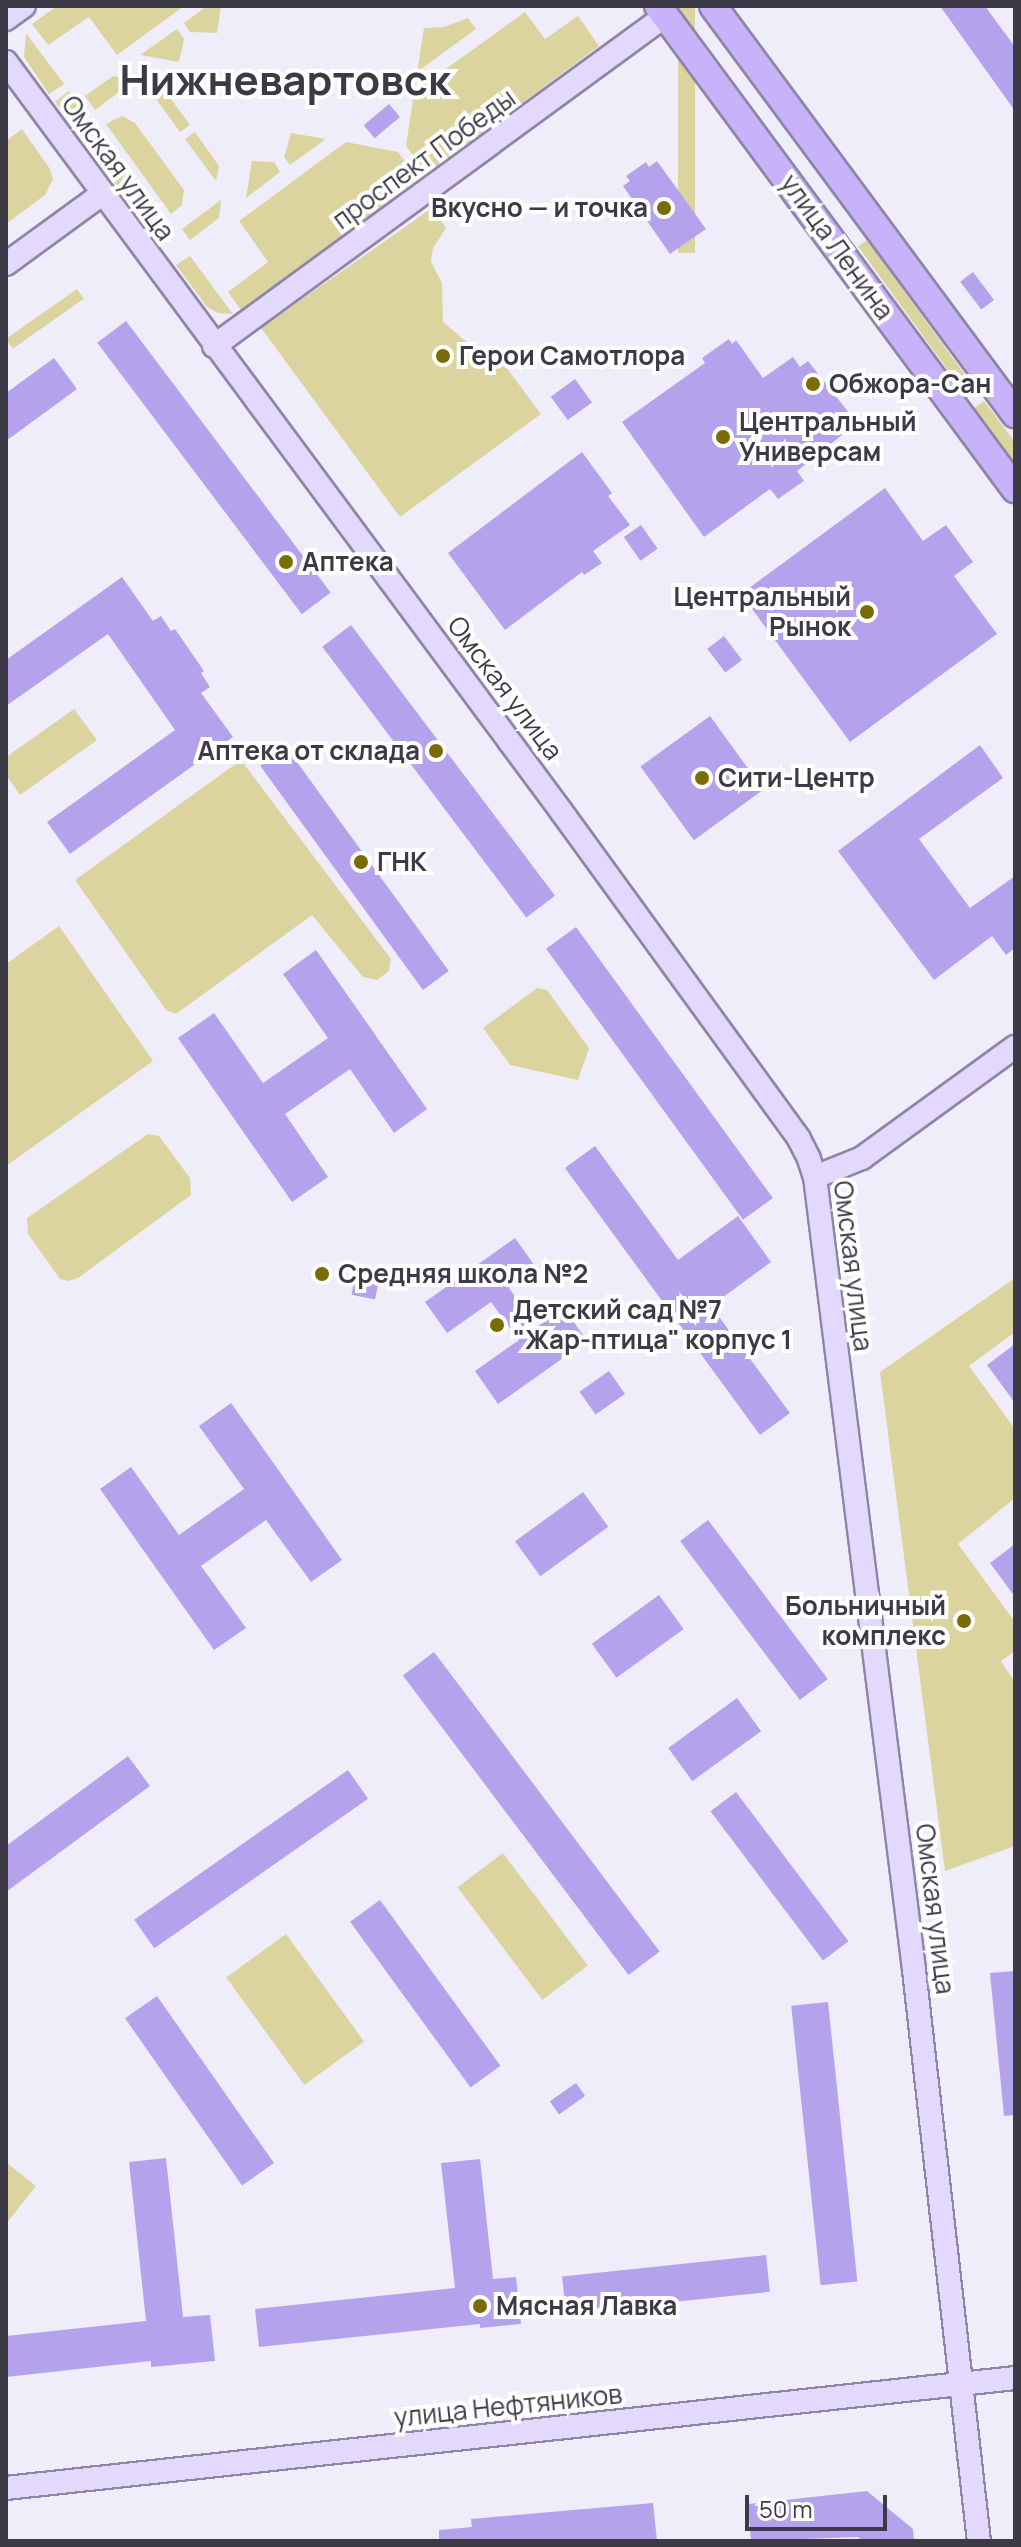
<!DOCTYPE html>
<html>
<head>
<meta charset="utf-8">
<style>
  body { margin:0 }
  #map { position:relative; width:1021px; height:2547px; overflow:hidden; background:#f0edfb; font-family:Manrope,sans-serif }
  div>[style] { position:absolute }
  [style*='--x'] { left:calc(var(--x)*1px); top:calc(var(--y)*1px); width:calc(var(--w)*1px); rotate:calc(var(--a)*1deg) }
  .green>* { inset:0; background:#dcd49e; transform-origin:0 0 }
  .building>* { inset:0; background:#b4a3ec; transform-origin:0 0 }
  .roads { filter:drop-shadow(2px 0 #8d86a5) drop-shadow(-2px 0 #8d86a5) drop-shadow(0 2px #8d86a5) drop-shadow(0 -2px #8d86a5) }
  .secondary>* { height:22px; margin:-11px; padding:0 11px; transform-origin:11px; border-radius:11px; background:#e3d9fc }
  .primary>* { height:26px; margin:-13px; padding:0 13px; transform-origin:13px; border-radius:13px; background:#c8b3fa }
  .dots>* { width:22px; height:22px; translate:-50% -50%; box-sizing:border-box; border:4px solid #fff; border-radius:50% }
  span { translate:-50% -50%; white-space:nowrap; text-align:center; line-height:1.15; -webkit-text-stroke:8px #fff; paint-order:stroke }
  .street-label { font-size:26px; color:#3d3a47 }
  .poi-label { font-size:26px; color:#3d3a47; font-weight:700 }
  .right { translate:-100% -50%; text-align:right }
  .left { translate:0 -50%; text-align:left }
  .town-label { font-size:42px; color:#3d3a47; font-weight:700 }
  .frame { position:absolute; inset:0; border:8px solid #3d3a47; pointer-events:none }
  .scale { position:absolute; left:745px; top:2495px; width:142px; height:36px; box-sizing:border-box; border:4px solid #3d3a47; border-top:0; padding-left:10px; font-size:24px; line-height:28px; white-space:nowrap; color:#3d3a47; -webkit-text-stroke:6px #fff; paint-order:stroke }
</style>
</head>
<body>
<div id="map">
  <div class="green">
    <i style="clip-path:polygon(57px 6px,184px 6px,117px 55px,89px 17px,48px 45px,32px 24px)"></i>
    <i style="clip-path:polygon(207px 6px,221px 6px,217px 33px,190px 32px,184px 23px)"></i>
    <i style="left:678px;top:6px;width:17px;height:247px"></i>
    <i style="clip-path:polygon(525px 12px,545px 39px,578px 16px,599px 46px,426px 174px,406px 146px,414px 92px)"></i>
    <i style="clip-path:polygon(468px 18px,476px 29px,417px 72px,424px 28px,444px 27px)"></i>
    <i style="clip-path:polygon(177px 29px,184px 39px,179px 62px,140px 55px)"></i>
    <i style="clip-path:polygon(26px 33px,64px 84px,49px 94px,24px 57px)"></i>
    <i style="clip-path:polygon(113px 76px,135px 80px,95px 110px,85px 96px)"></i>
    <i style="clip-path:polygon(148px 88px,165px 91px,190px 125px,180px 132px)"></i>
    <i style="clip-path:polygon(69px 91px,87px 115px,80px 120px,69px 119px,55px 102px)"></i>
    <i style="clip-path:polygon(122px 116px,135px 123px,184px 190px,182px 205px,171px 214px,106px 124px)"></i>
    <i style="clip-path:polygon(22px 129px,50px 169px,53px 179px,45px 195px,6px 224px,6px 141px)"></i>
    <i style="clip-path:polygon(98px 130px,164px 220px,153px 224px,142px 219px,91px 151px,90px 139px)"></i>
    <i style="clip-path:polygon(195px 132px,219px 166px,216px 181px,185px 139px)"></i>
    <i style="clip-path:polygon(291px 133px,326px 139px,290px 165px,284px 157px)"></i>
    <i style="clip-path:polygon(346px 142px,398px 152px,419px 179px,241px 310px,228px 292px,268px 262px,239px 221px)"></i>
    <i style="clip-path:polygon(252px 161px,274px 162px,280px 172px,246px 198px)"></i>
    <i style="clip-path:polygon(221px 200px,219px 218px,190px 240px,182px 229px)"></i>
    <i style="clip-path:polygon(432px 208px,446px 228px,433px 248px,431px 262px,442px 283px,443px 322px,475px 349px,503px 363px,541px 414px,400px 517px,261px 328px)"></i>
    <i style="left:867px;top:240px;width:185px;height:11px;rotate:54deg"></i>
    <i style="clip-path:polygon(190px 256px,233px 314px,218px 313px,207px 307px,176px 265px)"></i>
    <i style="left:77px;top:289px;width:12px;height:87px;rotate:55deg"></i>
    <i style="clip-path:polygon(984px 401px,1015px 442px,1015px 464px,974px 408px)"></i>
    <i style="clip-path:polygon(74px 709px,97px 740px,20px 795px,6px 775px,6px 757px)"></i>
    <i style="clip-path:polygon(241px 760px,391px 959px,389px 971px,377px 980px,363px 977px,312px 915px,176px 1014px,166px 1010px,75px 880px)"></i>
    <i style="clip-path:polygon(59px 926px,153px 1061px,6px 1166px,6px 964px)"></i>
    <i style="clip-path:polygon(537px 988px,547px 990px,589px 1048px,578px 1080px,510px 1065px,483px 1028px)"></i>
    <i style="clip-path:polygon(148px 1134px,159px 1136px,190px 1178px,191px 1195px,78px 1278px,68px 1281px,60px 1279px,28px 1234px,27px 1218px)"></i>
    <i style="clip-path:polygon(1015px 1278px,1015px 1332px,969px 1366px,1015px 1429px,1015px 1498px,958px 1544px,1015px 1622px,1015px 1651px,1001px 1661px,1015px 1682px,1015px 1846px,945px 1871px,880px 1372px)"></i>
    <i style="left:503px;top:1853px;width:141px;height:57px;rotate:53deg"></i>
    <i style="left:286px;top:1934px;width:133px;height:74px;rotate:54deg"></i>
    <i style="clip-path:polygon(7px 2163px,36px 2186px,6px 2224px,6px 2164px)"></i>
  </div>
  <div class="building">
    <i style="clip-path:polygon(940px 6px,985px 6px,1015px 47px,1015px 111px)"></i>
    <i style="left:389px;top:104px;width:17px;height:33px;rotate:50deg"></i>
    <i style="clip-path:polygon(657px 161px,706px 229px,670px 254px,623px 186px,630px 181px,626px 176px,646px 162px,649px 167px)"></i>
    <i style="left:973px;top:272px;width:35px;height:16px;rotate:53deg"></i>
    <i style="left:126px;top:321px;width:340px;height:36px;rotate:53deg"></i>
    <i style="clip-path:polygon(729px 339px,732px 344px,736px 340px,763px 378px,793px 357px,800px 367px,808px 361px,857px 423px,797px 471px,804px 481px,778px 499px,770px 489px,704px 537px,622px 422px,705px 363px,702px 358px)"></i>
    <i style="clip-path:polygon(54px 358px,77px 389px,6px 441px,6px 393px)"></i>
    <i style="left:575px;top:379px;width:29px;height:30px;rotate:54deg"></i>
    <i style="clip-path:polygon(582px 452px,612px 493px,608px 496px,630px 525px,593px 551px,602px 563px,584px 575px,582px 572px,505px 630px,448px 553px)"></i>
    <i style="clip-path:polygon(885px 488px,923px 541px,946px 525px,973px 562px,954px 576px,997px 634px,850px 742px,741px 594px)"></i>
    <i style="left:641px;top:525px;width:29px;height:21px;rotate:55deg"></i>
    <i style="clip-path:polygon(122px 577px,153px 621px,161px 616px,171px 631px,175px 629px,204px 671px,201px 673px,210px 687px,201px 693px,233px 737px,70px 854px,47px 822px,175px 730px,108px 634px,6px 706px,6px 660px)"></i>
    <i style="left:351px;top:625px;width:339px;height:36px;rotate:53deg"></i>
    <i style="left:724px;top:636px;width:30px;height:21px;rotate:53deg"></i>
    <i style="left:710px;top:716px;width:91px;height:86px;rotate:54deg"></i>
    <i style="clip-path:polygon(980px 745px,1003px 778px,919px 839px,970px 908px,1015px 876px,1015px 948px,1006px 955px,992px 936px,934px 980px,838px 851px)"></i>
    <i style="left:286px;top:747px;width:277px;height:32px;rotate:54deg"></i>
    <i style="left:576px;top:927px;width:335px;height:37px;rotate:54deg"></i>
    <i style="clip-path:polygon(316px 950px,427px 1109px,394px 1133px,350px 1069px,285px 1114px,328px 1177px,292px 1202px,178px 1038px,214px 1013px,263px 1083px,328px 1038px,283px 974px)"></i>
    <i style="clip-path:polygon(595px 1146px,678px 1260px,738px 1216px,771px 1262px,711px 1306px,790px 1413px,760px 1435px,565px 1168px)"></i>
    <i style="clip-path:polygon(515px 1238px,537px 1269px,509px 1288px,537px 1327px,564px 1308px,587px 1341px,498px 1404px,475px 1371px,519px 1340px,491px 1302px,447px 1333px,425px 1302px)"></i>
    <i style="left:355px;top:1278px;width:24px;height:17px;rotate:12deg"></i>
    <i style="clip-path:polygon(1015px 1344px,1015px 1403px,987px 1365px)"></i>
    <i style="left:609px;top:1371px;width:28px;height:36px;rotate:55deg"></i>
    <i style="clip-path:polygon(231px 1403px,342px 1560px,311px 1582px,266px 1520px,201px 1566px,246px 1628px,214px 1650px,100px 1489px,131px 1467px,179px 1535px,244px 1489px,199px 1426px)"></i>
    <i style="left:583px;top:1492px;width:43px;height:84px;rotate:54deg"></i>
    <i style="left:708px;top:1520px;width:199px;height:35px;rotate:53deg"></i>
    <i style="clip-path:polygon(1015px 1544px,1015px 1597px,990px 1563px)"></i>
    <i style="left:659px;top:1595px;width:42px;height:83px;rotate:54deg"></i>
    <i style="left:434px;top:1652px;width:375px;height:39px;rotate:53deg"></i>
    <i style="left:737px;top:1698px;width:41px;height:85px;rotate:54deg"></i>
    <i style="clip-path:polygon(128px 1756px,150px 1786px,6px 1892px,6px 1846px)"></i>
    <i style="left:348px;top:1770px;width:35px;height:261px;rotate:55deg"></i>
    <i style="left:736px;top:1792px;width:187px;height:32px;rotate:53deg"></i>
    <i style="left:380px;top:1900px;width:205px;height:37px;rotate:54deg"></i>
    <i style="clip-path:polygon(1015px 1971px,1015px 2115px,1004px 2116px,990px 1973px)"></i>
    <i style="left:157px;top:1996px;width:204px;height:39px;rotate:55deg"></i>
    <i style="left:828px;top:2002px;width:281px;height:37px;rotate:84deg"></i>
    <i style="left:576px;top:2083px;width:16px;height:32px;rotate:55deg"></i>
    <i style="clip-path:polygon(166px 2158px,183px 2317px,210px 2315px,215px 2361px,151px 2367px,151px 2361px,6px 2377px,6px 2336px,146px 2321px,129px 2162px)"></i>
    <i style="clip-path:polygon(480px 2159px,493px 2279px,516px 2277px,521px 2324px,480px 2328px,480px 2324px,259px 2347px,255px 2309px,455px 2288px,441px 2163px)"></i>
    <i style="left:766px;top:2255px;width:37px;height:205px;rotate:84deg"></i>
    <i style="clip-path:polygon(867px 2491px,913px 2529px,914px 2541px,863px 2541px,858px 2537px,751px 2541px,748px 2504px)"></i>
    <i style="clip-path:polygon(653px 2503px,657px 2541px,439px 2541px,439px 2530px,472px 2527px,471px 2519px)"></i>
  </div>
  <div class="roads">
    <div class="secondary">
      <i style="--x:6;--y:19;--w:22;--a:-36"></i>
      <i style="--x:6;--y:62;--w:932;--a:53.46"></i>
      <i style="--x:561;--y:811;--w:405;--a:54"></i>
      <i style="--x:799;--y:1139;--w:22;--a:63"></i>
      <i style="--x:809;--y:1159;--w:19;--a:72"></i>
      <i style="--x:815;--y:1177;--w:799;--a:82.88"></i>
      <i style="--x:914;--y:1970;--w:575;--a:83.51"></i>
      <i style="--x:6;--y:264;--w:119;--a:-36.1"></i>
      <i style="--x:214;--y:346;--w:559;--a:-36.19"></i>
      <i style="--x:815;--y:1177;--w:51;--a:-22"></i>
      <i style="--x:862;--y:1158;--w:189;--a:-36"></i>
      <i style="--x:6;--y:2488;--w:1015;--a:-6.22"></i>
    </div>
    <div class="primary">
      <i style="--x:658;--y:6;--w:601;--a:53.53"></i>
      <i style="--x:713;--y:6;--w:508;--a:53.49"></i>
    </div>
  </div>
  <div class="dots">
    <i style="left:664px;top:208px;background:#796c06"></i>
    <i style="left:443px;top:356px;background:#796c06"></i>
    <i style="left:813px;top:384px;background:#796c06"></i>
    <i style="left:723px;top:437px;background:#796c06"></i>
    <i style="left:286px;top:562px;background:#796c06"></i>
    <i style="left:867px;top:612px;background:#796c06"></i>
    <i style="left:436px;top:751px;background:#796c06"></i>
    <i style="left:702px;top:778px;background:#796c06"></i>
    <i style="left:361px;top:862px;background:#796c06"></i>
    <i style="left:322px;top:1274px;background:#796c06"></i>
    <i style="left:497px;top:1325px;background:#796c06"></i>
    <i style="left:964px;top:1621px;background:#796c06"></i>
    <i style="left:480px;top:2306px;background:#796c06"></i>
  </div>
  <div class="street-label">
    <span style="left:424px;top:159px;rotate:-36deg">проспект Победы</span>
    <span style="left:118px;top:168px;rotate:54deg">Омская улица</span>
    <span style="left:837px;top:247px;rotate:54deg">улица Ленина</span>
    <span style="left:505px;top:688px;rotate:53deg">Омская улица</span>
    <span style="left:853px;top:1266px;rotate:83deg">Омская улица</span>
    <span style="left:935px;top:1909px;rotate:83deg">Омская улица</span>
    <span style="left:508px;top:2406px;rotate:-6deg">улица Нефтяников</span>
  </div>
  <div class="poi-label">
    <span class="right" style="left:648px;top:208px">Вкусно — и точка</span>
    <span class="left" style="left:459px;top:356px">Герои Самотлора</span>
    <span class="left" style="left:829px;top:384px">Обжора-Сан</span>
    <span class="left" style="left:739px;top:437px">Центральный<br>Универсам</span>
    <span class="left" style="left:302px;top:562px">Аптека</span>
    <span class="right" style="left:851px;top:612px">Центральный<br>Рынок</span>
    <span class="right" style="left:420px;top:751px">Аптека от склада</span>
    <span class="left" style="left:718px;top:778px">Сити-Центр</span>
    <span class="left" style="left:377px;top:862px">ГНК</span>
    <span class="left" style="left:338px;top:1274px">Средняя школа №2</span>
    <span class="left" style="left:513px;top:1325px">Детский сад №7<br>"Жар-птица" корпус 1</span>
    <span class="right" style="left:946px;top:1621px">Больничный<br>комплекс</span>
    <span class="left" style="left:496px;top:2306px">Мясная Лавка</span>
  </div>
  <div class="town-label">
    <span style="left:285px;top:79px">Нижневартовск</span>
  </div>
  <div class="frame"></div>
  <div class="scale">50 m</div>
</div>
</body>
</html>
